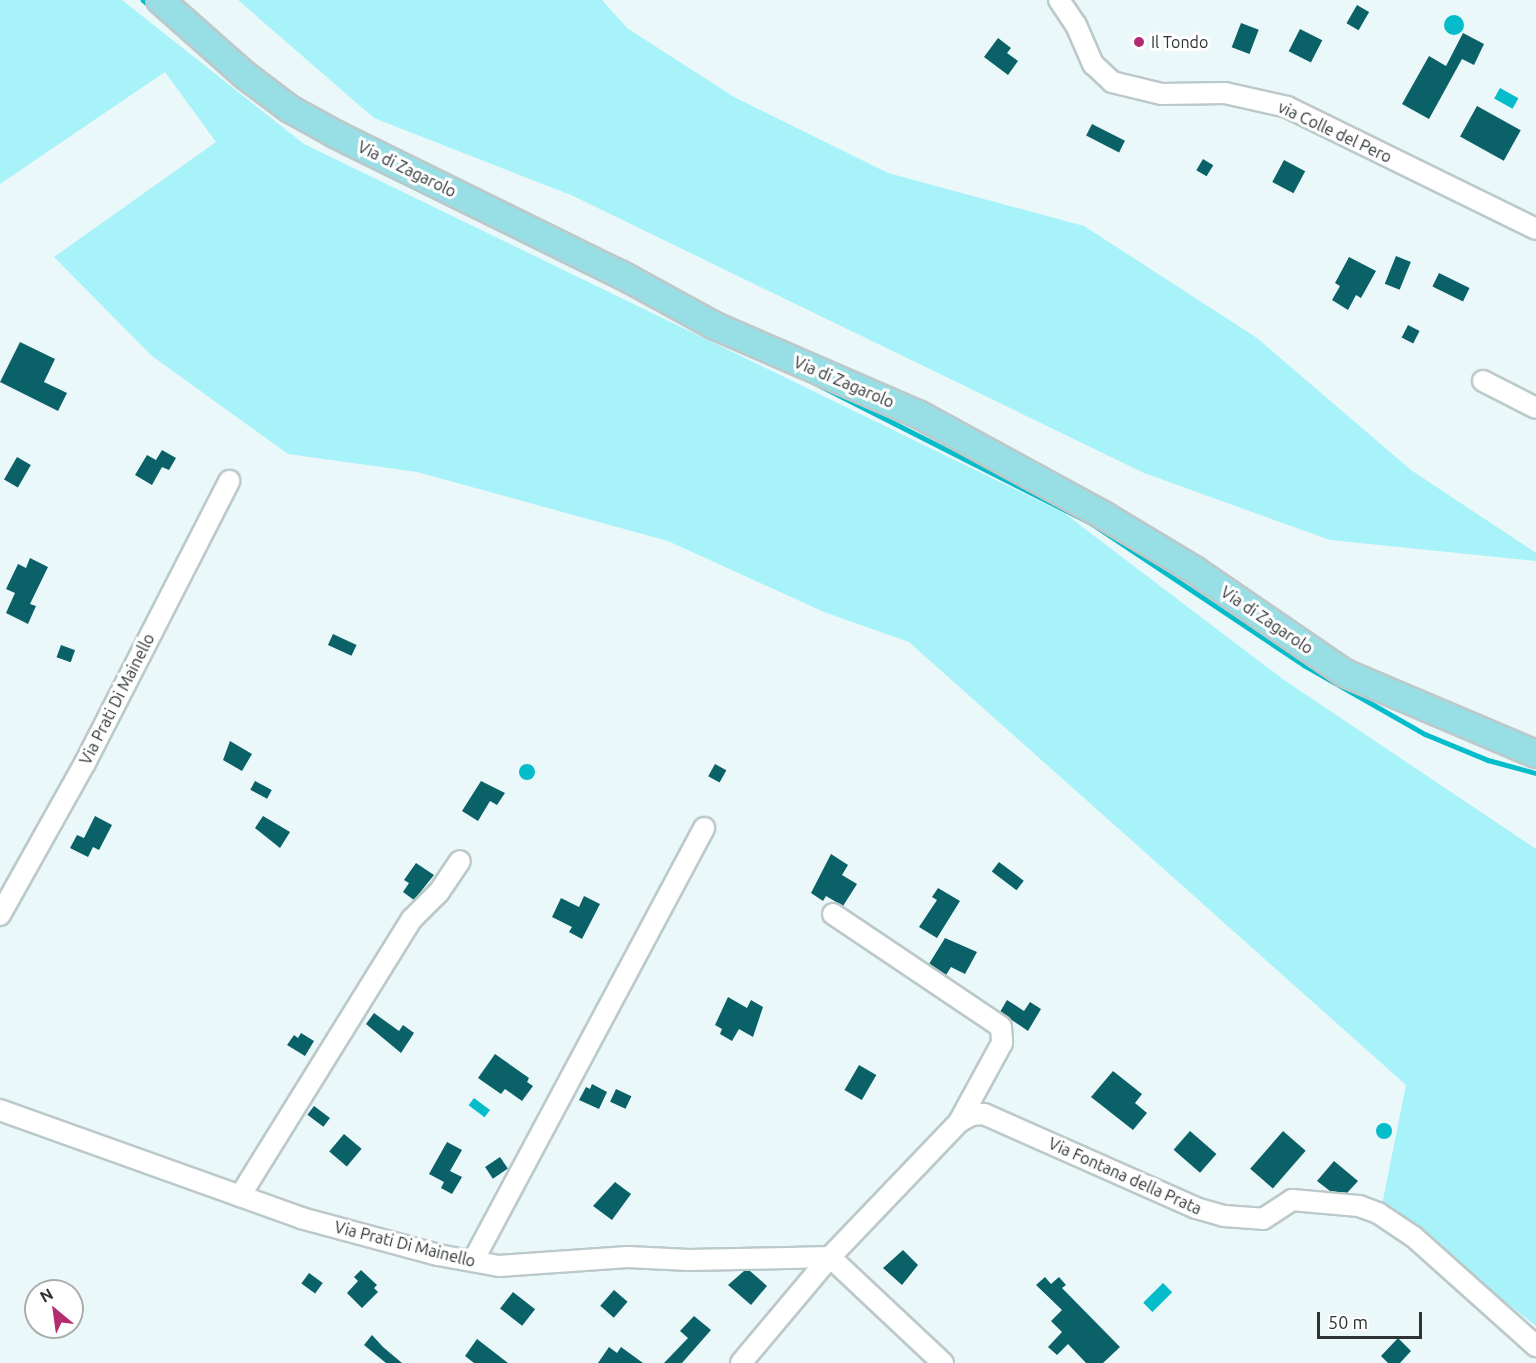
<!DOCTYPE html>
<html>
<head>
<meta charset="utf-8">
<style>
  body { margin:0 }
  #map { position:relative; width:1536px; height:1363px; overflow:hidden; background:#ebf8fa; font-family:Ubuntu,sans-serif }
  div>[style] { position:absolute }
  [style*='--x'] { left:calc(var(--x)*1px); top:calc(var(--y)*1px); width:calc(var(--w)*1px); rotate:calc(var(--a)*1deg) }
  .green>* { inset:0; background:#a8f2fa }
  .water>* { inset:0; background:#05bcca; transform-origin:0 0 }
  .round { border-radius:50% }
  .stream>* { height:4.5px; margin:-2.25px; padding:0 2.25px; transform-origin:2.25px; border-radius:2.25px; background:#05bcca }
  .building>* { inset:0; background:#0b6168; transform-origin:0 0 }
  .roads { filter:drop-shadow(2px 0 #bcc9ca) drop-shadow(-2px 0 #bcc9ca) drop-shadow(0 2px #bcc9ca) drop-shadow(0 -2px #bcc9ca) }
  .minor>* { height:20px; margin:-10px; padding:0 10px; transform-origin:10px; border-radius:10px; background:#fff }
  .major>* { height:26px; margin:-13px; padding:0 13px; transform-origin:13px; border-radius:13px; background:#97dee5 }
  .dots>* { width:16px; height:16px; translate:-50% -50%; box-sizing:border-box; border:3px solid #fff; border-radius:50% }
  span { translate:-50% -50%; white-space:nowrap; text-align:center; line-height:1.15; -webkit-text-stroke:6px #fff; paint-order:stroke }
  .poi-label { font-size:16px; color:#2d3233 }
  .left { translate:0 -50%; text-align:left }
  .street-label { font-size:16px; color:#2d3233 }
  .north { position:absolute; left:24px; top:1279px; width:60px; height:60px; box-sizing:border-box; background:#fff; border:2px solid #abadad; border-radius:50%; rotate:331deg; font-size:16px; font-weight:700; line-height:24px; text-align:center; color:#2d3233 }
  .north::after { content:''; display:block; margin:auto; width:21px; height:27px; background:#b32c70; clip-path:polygon(50% 0,100% 100%,50% 72%,0 100%) }
  .scale { position:absolute; left:1317px; top:1312px; width:105px; height:27px; box-sizing:border-box; border:3px solid #2d3233; border-top:0; padding-left:8px; font-size:18px; line-height:21px; white-space:nowrap; color:#2d3233; -webkit-text-stroke:4px #fff; paint-order:stroke }
</style>
</head>
<body>
<div id="map">
  <div class="green">
    <i style="clip-path:polygon(0 0,122px 0,304px 144px,1064px 513px,1284px 680px,1536px 849px,1536px 1326px,1382px 1205px,1406px 1085px,909px 642px,824px 612px,668px 541px,417px 472px,288px 454px,152px 356px,54px 257px,216px 142px,165px 72px,0 184px)"></i>
    <i style="clip-path:polygon(238px 0,602px 0,627px 28px,734px 97px,888px 173px,1084px 226px,1257px 338px,1411px 470px,1536px 553px,1536px 561px,1330px 540px,1144px 473px,571px 195px,374px 118px)"></i>
  </div>
  <div class="water">
    <i class="round" style="left:1444px;top:15px;width:20px;height:20px"></i>
    <i style="left:1500px;top:88px;width:21px;height:12px;rotate:29deg"></i>
    <i class="round" style="left:519px;top:764px;width:16px;height:16px"></i>
    <i style="left:474px;top:1098px;width:20px;height:9px;rotate:37deg"></i>
    <i class="round" style="left:1376px;top:1123px;width:16px;height:16px"></i>
    <i style="left:1163px;top:1283px;width:13px;height:28px;rotate:45deg"></i>
  </div>
  <div class="stream">
    <i style="--x:143;--y:0;--w:11;--a:41"></i>
    <i style="--x:341;--y:151;--w:313;--a:26.2"></i>
    <i style="--x:813;--y:382;--w:312;--a:26.9"></i>
    <i style="--x:1091;--y:523;--w:256;--a:33.7"></i>
    <i style="--x:1304;--y:665;--w:139;--a:29.7"></i>
    <i style="--x:1425;--y:734;--w:68;--a:22.4"></i>
    <i style="--x:1488;--y:760;--w:50;--a:15.2"></i>
  </div>
  <div class="building">
    <i style="left:1357px;top:5px;width:14px;height:21px;rotate:30deg"></i>
    <i style="left:1241px;top:23px;width:19px;height:26px;rotate:21deg"></i>
    <i style="left:1300px;top:29px;width:25px;height:25px;rotate:27deg"></i>
    <i style="clip-path:polygon(1463px 33px,1484px 44px,1474px 65px,1462px 59px,1429px 119px,1402px 104px,1429px 56px,1446px 66px)"></i>
    <i style="clip-path:polygon(998px 38px,1011px 48px,1007px 53px,1018px 61px,1008px 75px,984px 57px)"></i>
    <i style="left:1477px;top:106px;width:50px;height:35px;rotate:29deg"></i>
    <i style="left:1092px;top:124px;width:37px;height:13px;rotate:27deg"></i>
    <i style="left:1203px;top:159px;width:12px;height:13px;rotate:31deg"></i>
    <i style="left:1284px;top:160px;width:24px;height:25px;rotate:28deg"></i>
    <i style="left:1396px;top:256px;width:16px;height:30px;rotate:22deg"></i>
    <i style="clip-path:polygon(1349px 257px,1376px 271px,1361px 298px,1356px 295px,1348px 310px,1332px 300px,1340px 286px,1335px 283px)"></i>
    <i style="left:1439px;top:273px;width:34px;height:15px;rotate:26deg"></i>
    <i style="left:1408px;top:325px;width:13px;height:14px;rotate:27deg"></i>
    <i style="clip-path:polygon(20px 342px,55px 359px,44px 382px,67px 393px,58px 411px,0 382px)"></i>
    <i style="clip-path:polygon(162px 450px,176px 458px,169px 470px,162px 467px,152px 485px,135px 475px,147px 455px,156px 460px)"></i>
    <i style="left:17px;top:457px;width:16px;height:26px;rotate:30deg"></i>
    <i style="clip-path:polygon(30px 558px,48px 567px,30px 604px,36px 606px,28px 624px,6px 613px,15px 593px,6px 589px,18px 564px,26px 568px)"></i>
    <i style="left:333px;top:634px;width:26px;height:12px;rotate:25deg"></i>
    <i style="left:61px;top:645px;width:15px;height:13px;rotate:20deg"></i>
    <i style="clip-path:polygon(230px 741px,252px 754px,242px 771px,223px 760px)"></i>
    <i style="left:715px;top:764px;width:13px;height:14px;rotate:29deg"></i>
    <i style="left:255px;top:781px;width:19px;height:10px;rotate:28deg"></i>
    <i style="clip-path:polygon(481px 781px,505px 793px,497px 805px,490px 801px,478px 821px,462px 811px)"></i>
    <i style="clip-path:polygon(95px 816px,112px 825px,99px 850px,93px 847px,88px 857px,70px 848px,77px 835px,84px 838px)"></i>
    <i style="clip-path:polygon(263px 816px,290px 832px,280px 848px,255px 828px)"></i>
    <i style="clip-path:polygon(831px 854px,848px 865px,842px 875px,857px 884px,843px 906px,826px 896px,823px 901px,811px 893px)"></i>
    <i style="left:999px;top:862px;width:31px;height:12px;rotate:37deg"></i>
    <i style="clip-path:polygon(416px 863px,434px 875px,414px 900px,403px 892px,409px 883px,404px 880px)"></i>
    <i style="clip-path:polygon(938px 888px,960px 901px,937px 938px,919px 927px,937px 900px,932px 897px)"></i>
    <i style="clip-path:polygon(584px 896px,600px 904px,582px 939px,569px 932px,572px 927px,552px 917px,561px 898px,579px 907px)"></i>
    <i style="clip-path:polygon(945px 938px,977px 952px,965px 974px,951px 967px,946px 975px,929px 964px)"></i>
    <i style="clip-path:polygon(728px 997px,747px 1008px,751px 1000px,763px 1007px,753px 1037px,739px 1029px,732px 1041px,720px 1034px,722px 1029px,715px 1025px)"></i>
    <i style="clip-path:polygon(1007px 1000px,1024px 1011px,1030px 1002px,1041px 1009px,1028px 1031px,1000px 1012px)"></i>
    <i style="clip-path:polygon(374px 1013px,399px 1031px,403px 1025px,414px 1033px,401px 1053px,366px 1024px)"></i>
    <i style="clip-path:polygon(301px 1033px,314px 1041px,305px 1056px,287px 1045px,294px 1035px,298px 1038px)"></i>
    <i style="clip-path:polygon(495px 1054px,529px 1078px,527px 1082px,533px 1086px,522px 1101px,505px 1089px,501px 1094px,478px 1078px)"></i>
    <i style="left:859px;top:1065px;width:20px;height:29px;rotate:30deg"></i>
    <i style="clip-path:polygon(1113px 1071px,1142px 1094px,1135px 1103px,1147px 1113px,1133px 1130px,1091px 1097px)"></i>
    <i style="clip-path:polygon(592px 1084px,607px 1092px,599px 1109px,579px 1100px,586px 1087px,590px 1089px)"></i>
    <i style="left:616px;top:1089px;width:17px;height:14px;rotate:25deg"></i>
    <i style="left:314px;top:1106px;width:20px;height:11px;rotate:37deg"></i>
    <i style="left:1190px;top:1131px;width:35px;height:25px;rotate:41deg"></i>
    <i style="left:1283px;top:1131px;width:30px;height:50px;rotate:41deg"></i>
    <i style="left:344px;top:1134px;width:23px;height:23px;rotate:40deg"></i>
    <i style="clip-path:polygon(447px 1142px,462px 1150px,450px 1171px,462px 1177px,452px 1194px,441px 1188px,444px 1182px,429px 1174px)"></i>
    <i style="left:500px;top:1157px;width:14px;height:18px;rotate:56deg"></i>
    <i style="clip-path:polygon(1334px 1161px,1358px 1181px,1347px 1193px,1330px 1191px,1317px 1181px)"></i>
    <i style="clip-path:polygon(615px 1182px,631px 1194px,612px 1220px,593px 1206px)"></i>
    <i style="clip-path:polygon(903px 1250px,918px 1265px,902px 1285px,883px 1268px)"></i>
    <i style="clip-path:polygon(361px 1270px,377px 1285px,374px 1288px,378px 1292px,362px 1308px,347px 1293px,358px 1281px,354px 1277px)"></i>
    <i style="clip-path:polygon(744px 1271px,750px 1271px,767px 1286px,751px 1305px,728px 1285px)"></i>
    <i style="left:309px;top:1273px;width:17px;height:13px;rotate:36deg"></i>
    <i style="clip-path:polygon(1045px 1277px,1051px 1284px,1059px 1277px,1066px 1285px,1062px 1288px,1120px 1347px,1103px 1363px,1086px 1363px,1068px 1344px,1057px 1355px,1048px 1347px,1062px 1332px,1051px 1321px,1062px 1310px,1036px 1285px)"></i>
    <i style="left:614px;top:1290px;width:18px;height:21px;rotate:41deg"></i>
    <i style="left:513px;top:1292px;width:28px;height:21px;rotate:38deg"></i>
    <i style="clip-path:polygon(694px 1316px,711px 1330px,682px 1363px,664px 1363px,688px 1338px,680px 1331px)"></i>
    <i style="clip-path:polygon(372px 1335px,383px 1347px,402px 1363px,386px 1363px,364px 1345px)"></i>
    <i style="clip-path:polygon(1398px 1338px,1411px 1351px,1400px 1363px,1388px 1363px,1381px 1356px)"></i>
    <i style="clip-path:polygon(477px 1339px,508px 1363px,474px 1363px,465px 1356px)"></i>
    <i style="clip-path:polygon(609px 1347px,617px 1353px,621px 1347px,643px 1363px,598px 1363px)"></i>
  </div>
  <div class="roads">
    <div class="minor">
      <i style="--x:1059;--y:0;--w:30;--a:56"></i>
      <i style="--x:1076;--y:25;--w:43;--a:66.4"></i>
      <i style="--x:1093;--y:64;--w:26;--a:43"></i>
      <i style="--x:1112;--y:82;--w:51;--a:13.5"></i>
      <i style="--x:1162;--y:94;--w:63;--a:-0.9"></i>
      <i style="--x:1225;--y:93;--w:64;--a:12.7"></i>
      <i style="--x:1287;--y:107;--w:277;--a:26.1"></i>
      <i style="--x:1483;--y:381;--w:59;--a:27"></i>
      <i style="--x:833;--y:914;--w:202;--a:33.9"></i>
      <i style="--x:1001;--y:1027;--w:16;--a:86"></i>
      <i style="--x:1002;--y:1043;--w:90;--a:118.6"></i>
      <i style="--x:0;--y:915;--w:174;--a:-60.8"></i>
      <i style="--x:85;--y:763;--w:317;--a:-62.9"></i>
      <i style="--x:0;--y:1110;--w:320;--a:19.7"></i>
      <i style="--x:301;--y:1218;--w:142;--a:15.1"></i>
      <i style="--x:438;--y:1255;--w:62;--a:10.2"></i>
      <i style="--x:499;--y:1266;--w:129;--a:-4"></i>
      <i style="--x:628;--y:1257;--w:61;--a:2.8"></i>
      <i style="--x:689;--y:1260;--w:141;--a:-1.2"></i>
      <i style="--x:830;--y:1257;--w:187;--a:-46.3"></i>
      <i style="--x:959;--y:1122;--w:14;--a:-30"></i>
      <i style="--x:971;--y:1115;--w:13;--a:-4"></i>
      <i style="--x:984;--y:1114;--w:232;--a:23.9"></i>
      <i style="--x:1196;--y:1208;--w:29;--a:16"></i>
      <i style="--x:1224;--y:1216;--w:39;--a:4"></i>
      <i style="--x:1263;--y:1219;--w:35;--a:-33"></i>
      <i style="--x:1292;--y:1200;--w:67;--a:5.1"></i>
      <i style="--x:1359;--y:1206;--w:20;--a:20"></i>
      <i style="--x:1378;--y:1213;--w:43;--a:33.7"></i>
      <i style="--x:1414;--y:1237;--w:164;--a:41.8"></i>
      <i style="--x:240;--y:1196;--w:326;--a:-58.2"></i>
      <i style="--x:412;--y:919;--w:38;--a:-45"></i>
      <i style="--x:439;--y:892;--w:37;--a:-56"></i>
      <i style="--x:473;--y:1261;--w:491;--a:-61.9"></i>
      <i style="--x:741;--y:1363;--w:138;--a:-50"></i>
      <i style="--x:830;--y:1257;--w:155;--a:43.2"></i>
    </div>
    <div class="major">
      <i style="--x:160;--y:0;--w:115;--a:41.5"></i>
      <i style="--x:246;--y:76;--w:55;--a:36.9"></i>
      <i style="--x:290;--y:109;--w:54;--a:29"></i>
      <i style="--x:337;--y:135;--w:315;--a:26.2"></i>
      <i style="--x:620;--y:274;--w:106;--a:28.7"></i>
      <i style="--x:713;--y:325;--w:223;--a:23.5"></i>
      <i style="--x:918;--y:414;--w:213;--a:28.6"></i>
      <i style="--x:1105;--y:516;--w:106;--a:31.1"></i>
      <i style="--x:1196;--y:571;--w:181;--a:34.4"></i>
      <i style="--x:1345;--y:673;--w:207;--a:23"></i>
    </div>
  </div>
  <div class="dots">
    <i style="left:1139px;top:42px;background:#b32c70"></i>
  </div>
  <div class="poi-label">
    <span class="left" style="left:1151px;top:42px">Il Tondo</span>
  </div>
  <div class="street-label">
    <span style="left:1335px;top:132px;rotate:25deg">via Colle del Pero</span>
    <span style="left:407px;top:169px;rotate:26deg">Via di Zagarolo</span>
    <span style="left:844px;top:382px;rotate:23deg">Via di Zagarolo</span>
    <span style="left:1267px;top:620px;rotate:34deg">Via di Zagarolo</span>
    <span style="left:117px;top:699px;rotate:-63deg">Via Prati Di Mainello</span>
    <span style="left:1125px;top:1176px;rotate:24deg">Via Fontana della Prata</span>
    <span style="left:405px;top:1244px;rotate:14deg">Via Prati Di Mainello</span>
  </div>
  <div class="north">N</div>
  <div class="scale">50 m</div>
</div>
</body>
</html>
